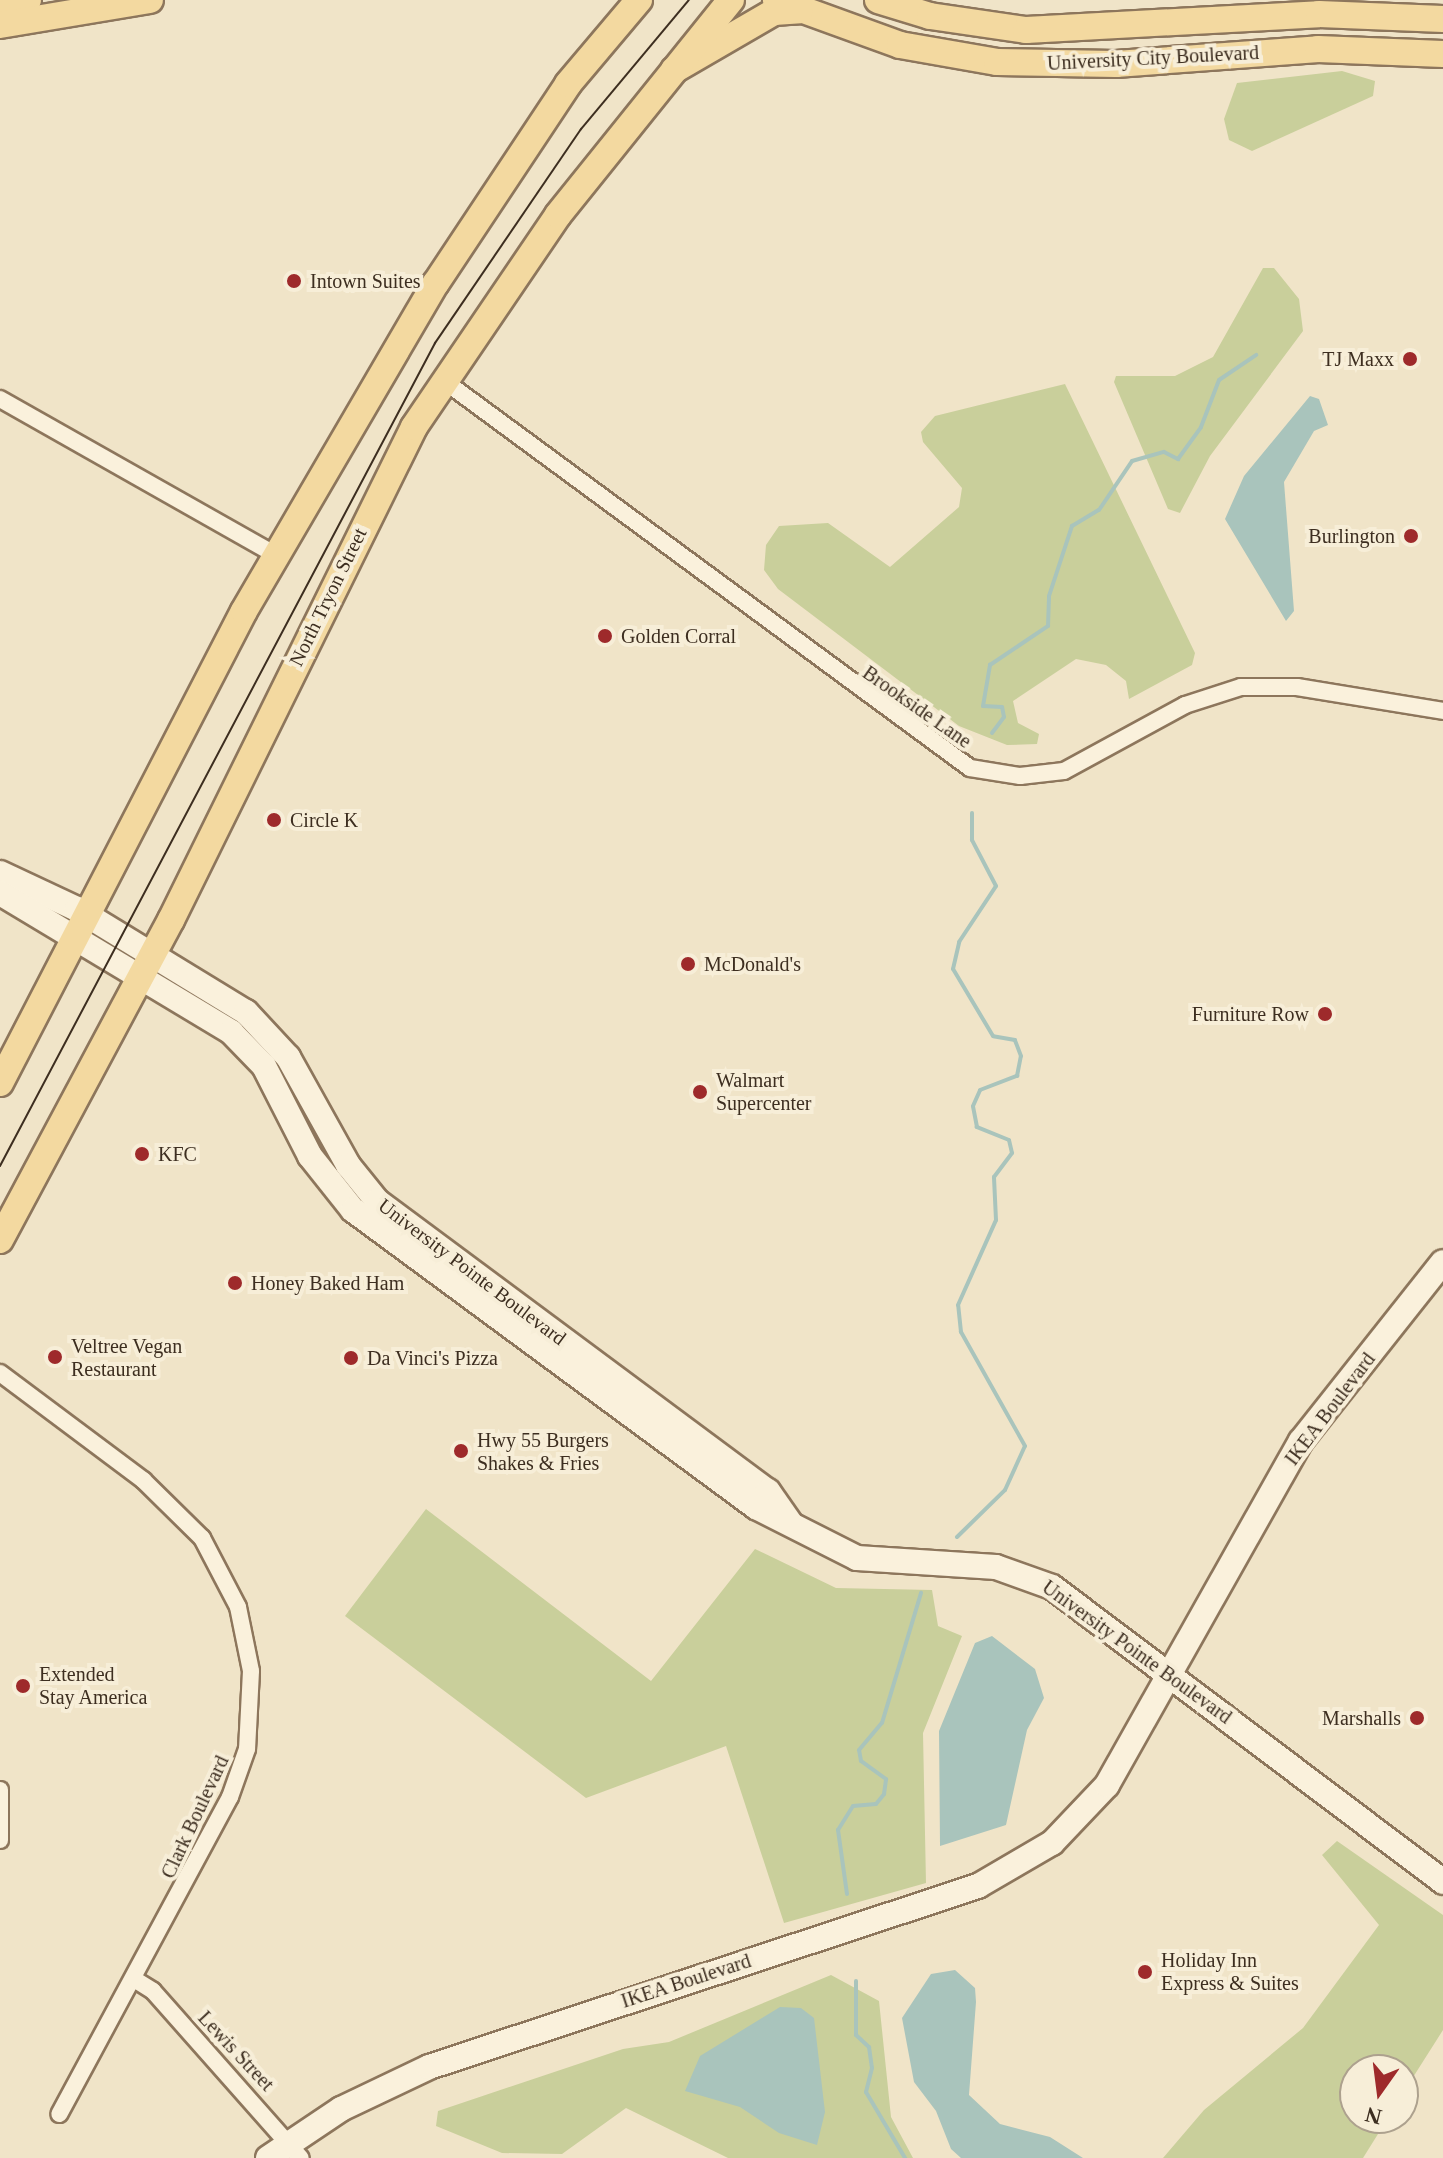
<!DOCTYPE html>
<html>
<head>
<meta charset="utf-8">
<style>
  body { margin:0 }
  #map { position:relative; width:1443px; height:2158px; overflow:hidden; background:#f0e4c8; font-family:"Times New Roman",serif }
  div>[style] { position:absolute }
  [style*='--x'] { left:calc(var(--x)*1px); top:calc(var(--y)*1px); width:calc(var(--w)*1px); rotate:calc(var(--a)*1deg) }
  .green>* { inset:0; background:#c9cf9b }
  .water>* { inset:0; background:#a9c4bc }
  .stream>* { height:4px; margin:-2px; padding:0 2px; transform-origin:2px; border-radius:2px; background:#a9c4bc }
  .roads { filter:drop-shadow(2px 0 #8d765c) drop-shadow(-2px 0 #8d765c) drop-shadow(0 2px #8d765c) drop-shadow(0 -2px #8d765c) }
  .street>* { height:16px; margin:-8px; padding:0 8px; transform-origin:8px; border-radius:8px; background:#faf1dc }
  .secondary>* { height:24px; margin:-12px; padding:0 12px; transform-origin:12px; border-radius:12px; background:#faf1dc }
  .primary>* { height:26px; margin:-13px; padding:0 13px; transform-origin:13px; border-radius:13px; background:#f3d9a0 }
  .tram>* { height:2px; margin:-1px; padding:0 1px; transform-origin:1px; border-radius:1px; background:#3d2e20 }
  .dots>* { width:22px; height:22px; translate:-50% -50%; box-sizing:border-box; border:4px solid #f7eed8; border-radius:50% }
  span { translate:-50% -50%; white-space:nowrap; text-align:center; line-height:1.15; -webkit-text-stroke:8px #f7eed8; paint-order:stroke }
  .street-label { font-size:20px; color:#3d2e20 }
  .poi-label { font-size:20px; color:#3d2e20 }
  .left { translate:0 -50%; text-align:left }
  .right { translate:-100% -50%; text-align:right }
  .north { position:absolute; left:1339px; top:2054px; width:80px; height:80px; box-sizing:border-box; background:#f7eed8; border:2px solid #ada18e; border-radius:50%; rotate:194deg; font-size:22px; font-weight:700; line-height:32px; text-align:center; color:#3d2e20 }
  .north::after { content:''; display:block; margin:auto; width:28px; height:36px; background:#9e2a2b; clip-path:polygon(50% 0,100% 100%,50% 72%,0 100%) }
</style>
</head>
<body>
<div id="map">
  <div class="green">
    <i style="clip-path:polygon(1342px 71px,1375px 81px,1373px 96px,1252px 151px,1229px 140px,1224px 119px,1237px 83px)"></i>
    <i style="clip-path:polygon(1263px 268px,1274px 268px,1299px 299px,1303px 331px,1210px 456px,1180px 513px,1168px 509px,1114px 382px,1116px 376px,1175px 376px,1213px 357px)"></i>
    <i style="clip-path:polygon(1065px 384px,1195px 653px,1192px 665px,1129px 699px,1126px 681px,1106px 665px,1076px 659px,1013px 701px,1018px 723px,1039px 734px,1037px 744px,1007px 745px,959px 726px,778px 589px,764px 570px,766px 545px,779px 526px,828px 523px,890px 567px,959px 507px,962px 488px,923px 442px,921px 432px,935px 416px)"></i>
    <i style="clip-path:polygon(426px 1509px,651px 1681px,755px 1549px,836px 1588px,932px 1590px,938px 1626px,962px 1636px,923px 1733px,926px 1883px,784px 1923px,726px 1746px,586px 1798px,345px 1616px)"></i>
    <i style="clip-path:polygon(1337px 1841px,1443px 1915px,1443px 2030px,1403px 2093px,1403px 2070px,1355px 2070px,1355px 2118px,1388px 2118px,1363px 2158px,1163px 2158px,1204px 2110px,1303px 2028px,1379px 1925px,1322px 1855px)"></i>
    <i style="clip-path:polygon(831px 1975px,879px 2001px,891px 2117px,913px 2158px,728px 2158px,626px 2108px,562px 2154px,502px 2153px,436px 2126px,438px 2111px,623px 2049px,669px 2042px)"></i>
  </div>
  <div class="water">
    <i style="clip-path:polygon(1310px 396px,1319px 399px,1328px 425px,1314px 431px,1284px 482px,1294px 611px,1286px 621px,1225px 519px,1244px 476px)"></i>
    <i style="clip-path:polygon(992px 1636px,1035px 1669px,1044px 1698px,1027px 1730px,1006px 1825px,940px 1846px,939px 1731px,975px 1643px)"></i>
    <i style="clip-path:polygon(955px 1970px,975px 1988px,976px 2002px,969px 2095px,1000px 2124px,1050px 2137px,1083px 2158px,961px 2158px,951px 2149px,936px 2111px,914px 2082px,902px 2018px,931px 1974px)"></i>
    <i style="clip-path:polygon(780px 2007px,801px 2008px,814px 2018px,825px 2112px,817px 2145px,779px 2133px,740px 2107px,685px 2091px,700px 2056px)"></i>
  </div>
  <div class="stream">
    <i style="--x:992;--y:733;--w:20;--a:-53"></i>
    <i style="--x:1004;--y:717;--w:10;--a:-101"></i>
    <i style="--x:1002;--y:707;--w:19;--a:-177"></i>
    <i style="--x:983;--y:706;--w:42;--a:-80.3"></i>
    <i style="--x:990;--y:665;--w:70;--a:-33.9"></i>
    <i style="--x:1048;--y:626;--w:30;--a:-88"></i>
    <i style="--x:1049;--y:596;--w:74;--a:-71.8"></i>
    <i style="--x:1072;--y:526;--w:31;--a:-31"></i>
    <i style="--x:1099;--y:510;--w:59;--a:-56"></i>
    <i style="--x:1132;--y:461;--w:33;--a:-16"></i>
    <i style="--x:1164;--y:452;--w:16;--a:27"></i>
    <i style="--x:1178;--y:459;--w:39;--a:-54"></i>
    <i style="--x:1201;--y:427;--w:50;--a:-69"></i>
    <i style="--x:1219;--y:380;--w:45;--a:-34"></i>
    <i style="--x:957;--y:1537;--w:67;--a:-44.4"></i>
    <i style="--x:1005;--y:1490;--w:48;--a:-65.6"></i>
    <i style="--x:1025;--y:1446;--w:131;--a:-119.3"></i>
    <i style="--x:961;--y:1332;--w:27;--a:-96"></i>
    <i style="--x:958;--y:1305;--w:93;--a:-65.9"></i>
    <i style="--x:996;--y:1220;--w:43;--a:-92.7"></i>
    <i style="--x:994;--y:1177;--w:30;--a:-53"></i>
    <i style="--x:1012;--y:1153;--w:13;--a:-103"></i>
    <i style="--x:1009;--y:1140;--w:35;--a:-158"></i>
    <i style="--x:977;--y:1127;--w:21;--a:-101"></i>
    <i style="--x:973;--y:1106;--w:17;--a:-66"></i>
    <i style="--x:980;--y:1090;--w:40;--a:-21"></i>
    <i style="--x:1017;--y:1076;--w:20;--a:-79"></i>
    <i style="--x:1021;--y:1056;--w:17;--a:-111"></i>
    <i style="--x:1015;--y:1040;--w:22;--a:-170"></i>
    <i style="--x:993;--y:1036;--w:78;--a:-120.8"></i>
    <i style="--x:953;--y:969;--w:28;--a:-77"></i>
    <i style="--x:959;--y:942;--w:67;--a:-56.5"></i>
    <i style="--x:996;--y:886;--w:52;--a:-117.6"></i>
    <i style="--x:972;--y:840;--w:27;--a:-90"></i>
    <i style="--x:847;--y:1894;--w:65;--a:-98"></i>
    <i style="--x:838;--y:1830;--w:28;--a:-58"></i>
    <i style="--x:853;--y:1806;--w:23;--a:-5"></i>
    <i style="--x:876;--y:1804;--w:13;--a:-51"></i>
    <i style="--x:884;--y:1794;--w:15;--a:-82"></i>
    <i style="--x:886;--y:1779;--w:31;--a:-144"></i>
    <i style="--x:861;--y:1761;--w:11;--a:-100"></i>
    <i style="--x:859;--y:1750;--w:35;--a:-50"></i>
    <i style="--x:882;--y:1723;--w:136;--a:-73.3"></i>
    <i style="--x:856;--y:1981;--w:54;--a:90"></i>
    <i style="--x:856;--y:2035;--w:18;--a:43"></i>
    <i style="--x:869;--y:2047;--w:21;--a:82"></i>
    <i style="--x:872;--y:2068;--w:25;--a:104"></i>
    <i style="--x:866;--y:2092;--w:77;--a:59.4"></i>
  </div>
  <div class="roads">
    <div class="street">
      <i style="--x:443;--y:380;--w:654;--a:36.36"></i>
      <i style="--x:970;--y:768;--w:51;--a:9.1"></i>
      <i style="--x:1020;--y:776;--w:44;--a:-6.5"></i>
      <i style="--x:1064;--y:771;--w:138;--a:-28.6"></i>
      <i style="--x:1185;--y:705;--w:59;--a:-17.8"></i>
      <i style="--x:1241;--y:687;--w:56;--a:0"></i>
      <i style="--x:1297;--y:687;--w:148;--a:9.3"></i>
      <i style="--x:0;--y:399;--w:317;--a:29.5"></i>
      <i style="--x:0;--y:1373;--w:179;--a:36.8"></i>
      <i style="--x:143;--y:1480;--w:83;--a:44.5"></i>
      <i style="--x:202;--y:1538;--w:78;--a:62.4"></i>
      <i style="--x:238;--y:1607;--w:65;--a:78.5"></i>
      <i style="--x:251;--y:1671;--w:78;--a:92.9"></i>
      <i style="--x:247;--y:1749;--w:51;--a:109.5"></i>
      <i style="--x:230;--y:1797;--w:360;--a:118.3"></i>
      <i style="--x:0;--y:1790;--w:50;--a:90"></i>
      <i style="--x:134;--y:1979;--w:22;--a:32"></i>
      <i style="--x:153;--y:1991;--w:223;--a:48.5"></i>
    </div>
    <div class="secondary">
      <i style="--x:0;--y:873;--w:85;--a:25.1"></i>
      <i style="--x:77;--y:909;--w:198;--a:31.4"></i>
      <i style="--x:246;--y:1012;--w:62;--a:47"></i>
      <i style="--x:288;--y:1057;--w:124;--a:60.9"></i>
      <i style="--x:348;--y:1165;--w:46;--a:51.1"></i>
      <i style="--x:377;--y:1201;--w:487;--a:36.6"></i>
      <i style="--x:768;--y:1491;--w:39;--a:55"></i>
      <i style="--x:0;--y:893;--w:270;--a:31"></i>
      <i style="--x:231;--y:1032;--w:47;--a:45.9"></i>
      <i style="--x:264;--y:1066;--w:101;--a:62.9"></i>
      <i style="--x:310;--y:1156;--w:69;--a:51.5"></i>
      <i style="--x:353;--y:1210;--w:501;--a:36.39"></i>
      <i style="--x:756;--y:1507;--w:113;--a:26.8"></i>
      <i style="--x:857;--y:1558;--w:139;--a:3.7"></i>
      <i style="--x:996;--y:1567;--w:59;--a:19.7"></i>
      <i style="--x:1052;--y:1587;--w:490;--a:37"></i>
      <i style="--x:268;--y:2158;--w:88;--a:-33.9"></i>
      <i style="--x:341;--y:2109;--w:98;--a:-25.5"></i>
      <i style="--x:429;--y:2067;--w:578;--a:-18.25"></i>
      <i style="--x:978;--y:1886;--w:86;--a:-30.2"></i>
      <i style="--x:1052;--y:1843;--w:80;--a:-46.5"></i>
      <i style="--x:1107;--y:1785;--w:395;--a:-60.6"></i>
      <i style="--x:1301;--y:1441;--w:228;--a:-51.6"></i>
    </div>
    <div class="primary">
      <i style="--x:776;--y:0;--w:132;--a:19.9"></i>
      <i style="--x:900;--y:45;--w:98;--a:9.9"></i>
      <i style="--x:997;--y:62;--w:119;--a:1"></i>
      <i style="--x:1116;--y:64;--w:203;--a:-4.2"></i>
      <i style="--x:1318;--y:49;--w:125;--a:2.3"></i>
      <i style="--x:878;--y:0;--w:54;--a:17.1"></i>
      <i style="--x:930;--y:16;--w:97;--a:8.3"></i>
      <i style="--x:1026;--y:30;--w:293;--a:-3.1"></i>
      <i style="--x:1319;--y:14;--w:124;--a:2.3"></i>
      <i style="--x:0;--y:8;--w:29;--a:-16"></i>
      <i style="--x:0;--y:25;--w:152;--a:-9.5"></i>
      <i style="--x:674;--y:70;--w:116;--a:-30.1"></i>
      <i style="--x:774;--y:12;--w:26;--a:-4"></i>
      <i style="--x:0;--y:1083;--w:531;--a:-62.66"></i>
      <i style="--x:244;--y:611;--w:380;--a:-59.7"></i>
      <i style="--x:436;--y:283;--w:239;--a:-56.4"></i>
      <i style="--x:568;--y:84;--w:110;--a:-49.8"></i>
      <i style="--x:0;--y:1240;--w:363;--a:-61.9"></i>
      <i style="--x:171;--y:920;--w:550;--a:-63.76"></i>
      <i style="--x:414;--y:427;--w:256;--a:-55.8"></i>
      <i style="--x:558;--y:215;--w:276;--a:-51.2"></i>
    </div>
  </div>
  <div class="tram">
    <i style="--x:0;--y:1166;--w:931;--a:-62.14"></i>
    <i style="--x:435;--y:343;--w:259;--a:-55.7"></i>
    <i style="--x:581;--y:129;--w:168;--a:-50.1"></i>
  </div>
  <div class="dots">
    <i style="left:294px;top:281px;background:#9e2a2b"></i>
    <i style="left:1410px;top:359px;background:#9e2a2b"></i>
    <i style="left:1411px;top:536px;background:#9e2a2b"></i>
    <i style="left:605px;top:636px;background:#9e2a2b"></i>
    <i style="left:274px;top:820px;background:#9e2a2b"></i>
    <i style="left:688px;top:964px;background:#9e2a2b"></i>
    <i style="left:1325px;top:1014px;background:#9e2a2b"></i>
    <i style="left:700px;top:1092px;background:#9e2a2b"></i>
    <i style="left:142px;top:1154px;background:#9e2a2b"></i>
    <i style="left:235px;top:1283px;background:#9e2a2b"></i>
    <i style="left:55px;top:1357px;background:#9e2a2b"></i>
    <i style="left:351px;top:1358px;background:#9e2a2b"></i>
    <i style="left:461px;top:1451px;background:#9e2a2b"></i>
    <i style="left:23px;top:1686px;background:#9e2a2b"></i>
    <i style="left:1417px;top:1718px;background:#9e2a2b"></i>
    <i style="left:1145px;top:1972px;background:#9e2a2b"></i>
  </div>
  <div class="street-label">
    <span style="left:1153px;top:58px;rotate:-3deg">University City Boulevard</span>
    <span style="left:328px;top:597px;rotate:-64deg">North Tryon Street</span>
    <span style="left:917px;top:707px;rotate:35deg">Brookside Lane</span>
    <span style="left:472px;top:1272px;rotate:37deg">University Pointe Boulevard</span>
    <span style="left:1330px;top:1409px;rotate:-53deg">IKEA Boulevard</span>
    <span style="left:1137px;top:1652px;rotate:36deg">University Pointe Boulevard</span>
    <span style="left:195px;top:1817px;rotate:-65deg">Clark Boulevard</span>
    <span style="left:686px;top:1981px;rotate:-18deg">IKEA Boulevard</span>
    <span style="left:236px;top:2051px;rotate:47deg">Lewis Street</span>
  </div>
  <div class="poi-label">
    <span class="left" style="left:310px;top:281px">Intown Suites</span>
    <span class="right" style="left:1394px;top:359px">TJ Maxx</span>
    <span class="right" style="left:1395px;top:536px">Burlington</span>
    <span class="left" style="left:621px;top:636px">Golden Corral</span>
    <span class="left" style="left:290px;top:820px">Circle K</span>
    <span class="left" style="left:704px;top:964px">McDonald's</span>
    <span class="right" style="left:1309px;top:1014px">Furniture Row</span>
    <span class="left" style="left:716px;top:1092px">Walmart<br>Supercenter</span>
    <span class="left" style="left:158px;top:1154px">KFC</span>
    <span class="left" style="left:251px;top:1283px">Honey Baked Ham</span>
    <span class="left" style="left:71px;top:1358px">Veltree Vegan<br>Restaurant</span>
    <span class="left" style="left:367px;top:1358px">Da Vinci's Pizza</span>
    <span class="left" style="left:477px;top:1452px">Hwy 55 Burgers<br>Shakes &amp; Fries</span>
    <span class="left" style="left:39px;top:1686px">Extended<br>Stay America</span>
    <span class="right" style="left:1401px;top:1718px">Marshalls</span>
    <span class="left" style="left:1161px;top:1972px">Holiday Inn<br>Express &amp; Suites</span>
  </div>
  <div class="north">N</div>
</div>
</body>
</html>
